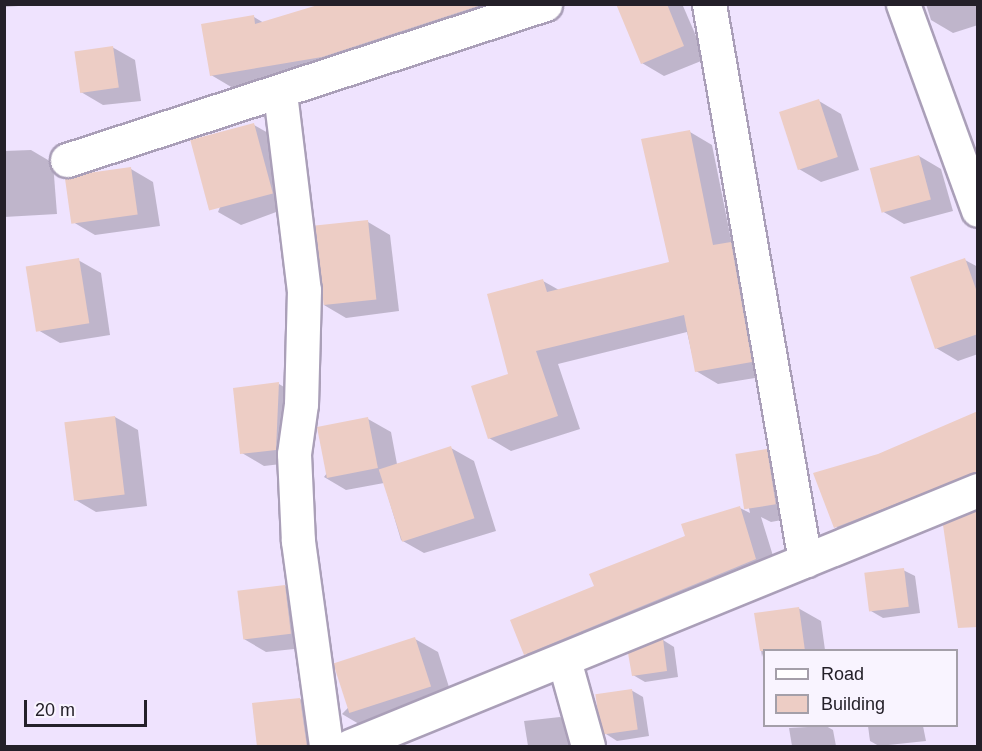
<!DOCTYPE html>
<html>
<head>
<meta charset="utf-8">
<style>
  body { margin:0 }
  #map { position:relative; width:982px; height:751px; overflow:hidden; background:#efe3fe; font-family:Arial,sans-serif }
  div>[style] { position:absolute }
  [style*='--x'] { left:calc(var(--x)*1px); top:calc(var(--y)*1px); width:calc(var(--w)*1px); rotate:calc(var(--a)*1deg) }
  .shadow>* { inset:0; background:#0003 }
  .building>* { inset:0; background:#edcdc5; transform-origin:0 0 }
  .roads { filter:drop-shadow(2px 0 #aa9fb8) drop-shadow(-2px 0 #aa9fb8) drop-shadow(0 2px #aa9fb8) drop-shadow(0 -2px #aa9fb8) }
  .street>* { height:33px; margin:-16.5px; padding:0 16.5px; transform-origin:16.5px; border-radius:16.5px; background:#fff }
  span { translate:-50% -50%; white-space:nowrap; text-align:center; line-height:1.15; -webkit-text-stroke:6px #f9f4ff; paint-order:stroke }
  .frame { position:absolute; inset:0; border:6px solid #242029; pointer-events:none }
  .legend { position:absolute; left:763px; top:649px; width:195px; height:78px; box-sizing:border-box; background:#f9f4ff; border:2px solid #a49fa9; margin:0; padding:8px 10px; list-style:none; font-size:18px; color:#242029 }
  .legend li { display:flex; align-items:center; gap:12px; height:30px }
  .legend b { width:30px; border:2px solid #a49fa9 }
  .scale { position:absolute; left:24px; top:700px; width:123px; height:27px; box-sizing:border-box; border:3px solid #242029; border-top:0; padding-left:8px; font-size:18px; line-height:21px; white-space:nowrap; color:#242029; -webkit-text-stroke:4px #f9f4ff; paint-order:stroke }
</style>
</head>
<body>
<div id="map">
  <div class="shadow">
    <i style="clip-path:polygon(4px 4px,33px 4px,33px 5px,4px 7px)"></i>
    <i style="clip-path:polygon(327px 4px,484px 4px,489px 22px,345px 69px,233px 88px,211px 75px,254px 17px,264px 23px)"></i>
    <i style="clip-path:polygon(634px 4px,683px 6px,706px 59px,664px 76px,642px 63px)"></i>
    <i style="clip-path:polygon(926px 4px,978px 4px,978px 25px,953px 33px,931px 20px)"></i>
    <i style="clip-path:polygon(112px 47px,135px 60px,141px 101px,103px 105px,81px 92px)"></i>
    <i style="clip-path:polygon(819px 101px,841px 114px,859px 170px,821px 182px,799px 169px)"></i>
    <i style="clip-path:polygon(254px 125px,277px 138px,295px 205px,241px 225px,218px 212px)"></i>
    <i style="clip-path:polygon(690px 132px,712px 145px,732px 244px,753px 256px,773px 375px,718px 384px,696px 371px,687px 332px,558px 364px,580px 429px,511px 451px,489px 438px,543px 281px,559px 290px,671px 263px)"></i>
    <i style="clip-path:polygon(31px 150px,53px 163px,57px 214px,4px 217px,4px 151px)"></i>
    <i style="clip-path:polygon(919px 156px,941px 169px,953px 211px,904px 224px,882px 211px)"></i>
    <i style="clip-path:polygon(131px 169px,153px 182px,160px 226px,95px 235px,73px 222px)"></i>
    <i style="clip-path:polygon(368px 222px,390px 235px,399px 311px,346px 318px,324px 305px)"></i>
    <i style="clip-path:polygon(78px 260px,101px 273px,110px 335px,60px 343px,38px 330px)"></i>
    <i style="clip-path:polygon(965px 260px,978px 267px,978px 354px,958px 361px,936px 348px)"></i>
    <i style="clip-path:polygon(279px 384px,301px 397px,298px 462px,264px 466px,242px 453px)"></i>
    <i style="clip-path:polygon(978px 414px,978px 491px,858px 540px,836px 527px,878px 455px)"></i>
    <i style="clip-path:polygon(115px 417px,138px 430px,147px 506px,96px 512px,74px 499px)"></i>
    <i style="clip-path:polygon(368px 419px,391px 432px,397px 464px,451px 448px,474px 461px,496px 531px,424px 553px,401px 540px,384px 483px,346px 490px,324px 477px)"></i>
    <i style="clip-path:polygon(766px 451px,789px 464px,798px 517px,771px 522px,761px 517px,778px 572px,548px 667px,526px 654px,596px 587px,740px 508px,750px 513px,738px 457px)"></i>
    <i style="clip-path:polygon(903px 570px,915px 576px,920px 613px,883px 618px,871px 611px)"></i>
    <i style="clip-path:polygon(285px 586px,307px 599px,313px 647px,266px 652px,244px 639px)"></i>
    <i style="clip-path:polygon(798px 608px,821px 621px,825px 650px,764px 650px,762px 657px,756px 614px)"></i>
    <i style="clip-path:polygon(415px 639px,438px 652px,453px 700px,364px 727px,342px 714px)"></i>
    <i style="clip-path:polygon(663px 640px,674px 647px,678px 677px,645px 682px,633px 675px)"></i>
    <i style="clip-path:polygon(631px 690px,643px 697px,649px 736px,617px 741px,606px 734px)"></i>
    <i style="clip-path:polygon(300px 699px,323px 712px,327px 746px,258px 746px)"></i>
    <i style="clip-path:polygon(560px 717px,582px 730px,586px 746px,528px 746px,524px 721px)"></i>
    <i style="clip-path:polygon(826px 726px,833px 730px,836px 746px,792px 746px,789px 728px)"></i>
    <i style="clip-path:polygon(868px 726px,923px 726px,926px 741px,879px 746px,870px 741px)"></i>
  </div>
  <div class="building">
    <i style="clip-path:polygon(321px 4px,478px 4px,478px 6px,322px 57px,210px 76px,201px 24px,254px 15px,255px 24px)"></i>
    <i style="clip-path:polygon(616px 4px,667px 4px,684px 46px,641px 64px)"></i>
    <i style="left:113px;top:46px;width:42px;height:39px;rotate:82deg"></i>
    <i style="left:819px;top:99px;width:61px;height:42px;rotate:72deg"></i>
    <i style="left:254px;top:123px;width:73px;height:66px;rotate:75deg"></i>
    <i style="clip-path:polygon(690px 130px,713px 245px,731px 242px,752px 362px,695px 372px,684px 315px,536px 351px,558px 416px,488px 439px,471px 386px,508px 374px,487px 294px,543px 279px,547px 292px,669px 262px,641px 139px)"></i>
    <i style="left:919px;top:155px;width:46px;height:51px;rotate:75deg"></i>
    <i style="left:131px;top:167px;width:48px;height:67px;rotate:82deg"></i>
    <i style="left:368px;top:220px;width:80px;height:53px;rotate:84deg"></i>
    <i style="left:79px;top:258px;width:66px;height:54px;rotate:81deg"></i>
    <i style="clip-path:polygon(965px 258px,978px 295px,978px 334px,935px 349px,910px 277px)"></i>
    <i style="clip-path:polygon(279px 382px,276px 450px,240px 454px,233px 388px)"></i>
    <i style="clip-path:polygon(978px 411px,978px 472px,834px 528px,813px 473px,878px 454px)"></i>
    <i style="left:115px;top:416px;width:79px;height:51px;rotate:83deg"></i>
    <i style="left:368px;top:417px;width:52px;height:52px;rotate:79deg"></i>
    <i style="left:451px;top:446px;width:76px;height:76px;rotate:72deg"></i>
    <i style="left:767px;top:449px;width:56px;height:32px;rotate:81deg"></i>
    <i style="clip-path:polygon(740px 506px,756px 559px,524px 655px,510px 620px,594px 586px,589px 574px,685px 536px,681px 524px)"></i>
    <i style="clip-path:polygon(978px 510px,978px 627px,958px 628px,943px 525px)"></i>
    <i style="left:904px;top:568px;width:39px;height:40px;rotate:83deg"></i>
    <i style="left:285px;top:585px;width:49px;height:48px;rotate:83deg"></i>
    <i style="clip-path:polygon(799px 607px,805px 651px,760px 651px,754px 613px)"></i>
    <i style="left:415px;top:637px;width:52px;height:86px;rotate:72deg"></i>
    <i style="clip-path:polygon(663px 639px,667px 671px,632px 676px,628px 653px)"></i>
    <i style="left:632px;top:689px;width:41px;height:37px;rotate:82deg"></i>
    <i style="clip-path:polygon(300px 698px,307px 747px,257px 747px,252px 703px)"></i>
  </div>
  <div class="roads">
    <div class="street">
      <i style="--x:709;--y:4;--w:565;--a:80.22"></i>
      <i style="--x:903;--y:4;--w:219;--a:70"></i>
      <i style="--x:280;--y:93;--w:198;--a:83.1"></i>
      <i style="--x:304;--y:290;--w:114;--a:91.5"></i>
      <i style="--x:301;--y:404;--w:50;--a:98"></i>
      <i style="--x:294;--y:454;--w:87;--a:87.4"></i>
      <i style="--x:298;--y:541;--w:207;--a:82.2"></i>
      <i style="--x:67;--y:160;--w:503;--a:-18.07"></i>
      <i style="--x:564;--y:660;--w:89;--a:74.4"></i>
      <i style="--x:350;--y:746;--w:678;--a:-22.18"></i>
    </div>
  </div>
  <div class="frame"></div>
  <ul class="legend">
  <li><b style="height:8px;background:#fff"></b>Road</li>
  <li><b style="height:16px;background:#edcdc5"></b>Building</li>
  </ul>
  <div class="scale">20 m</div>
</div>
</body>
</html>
